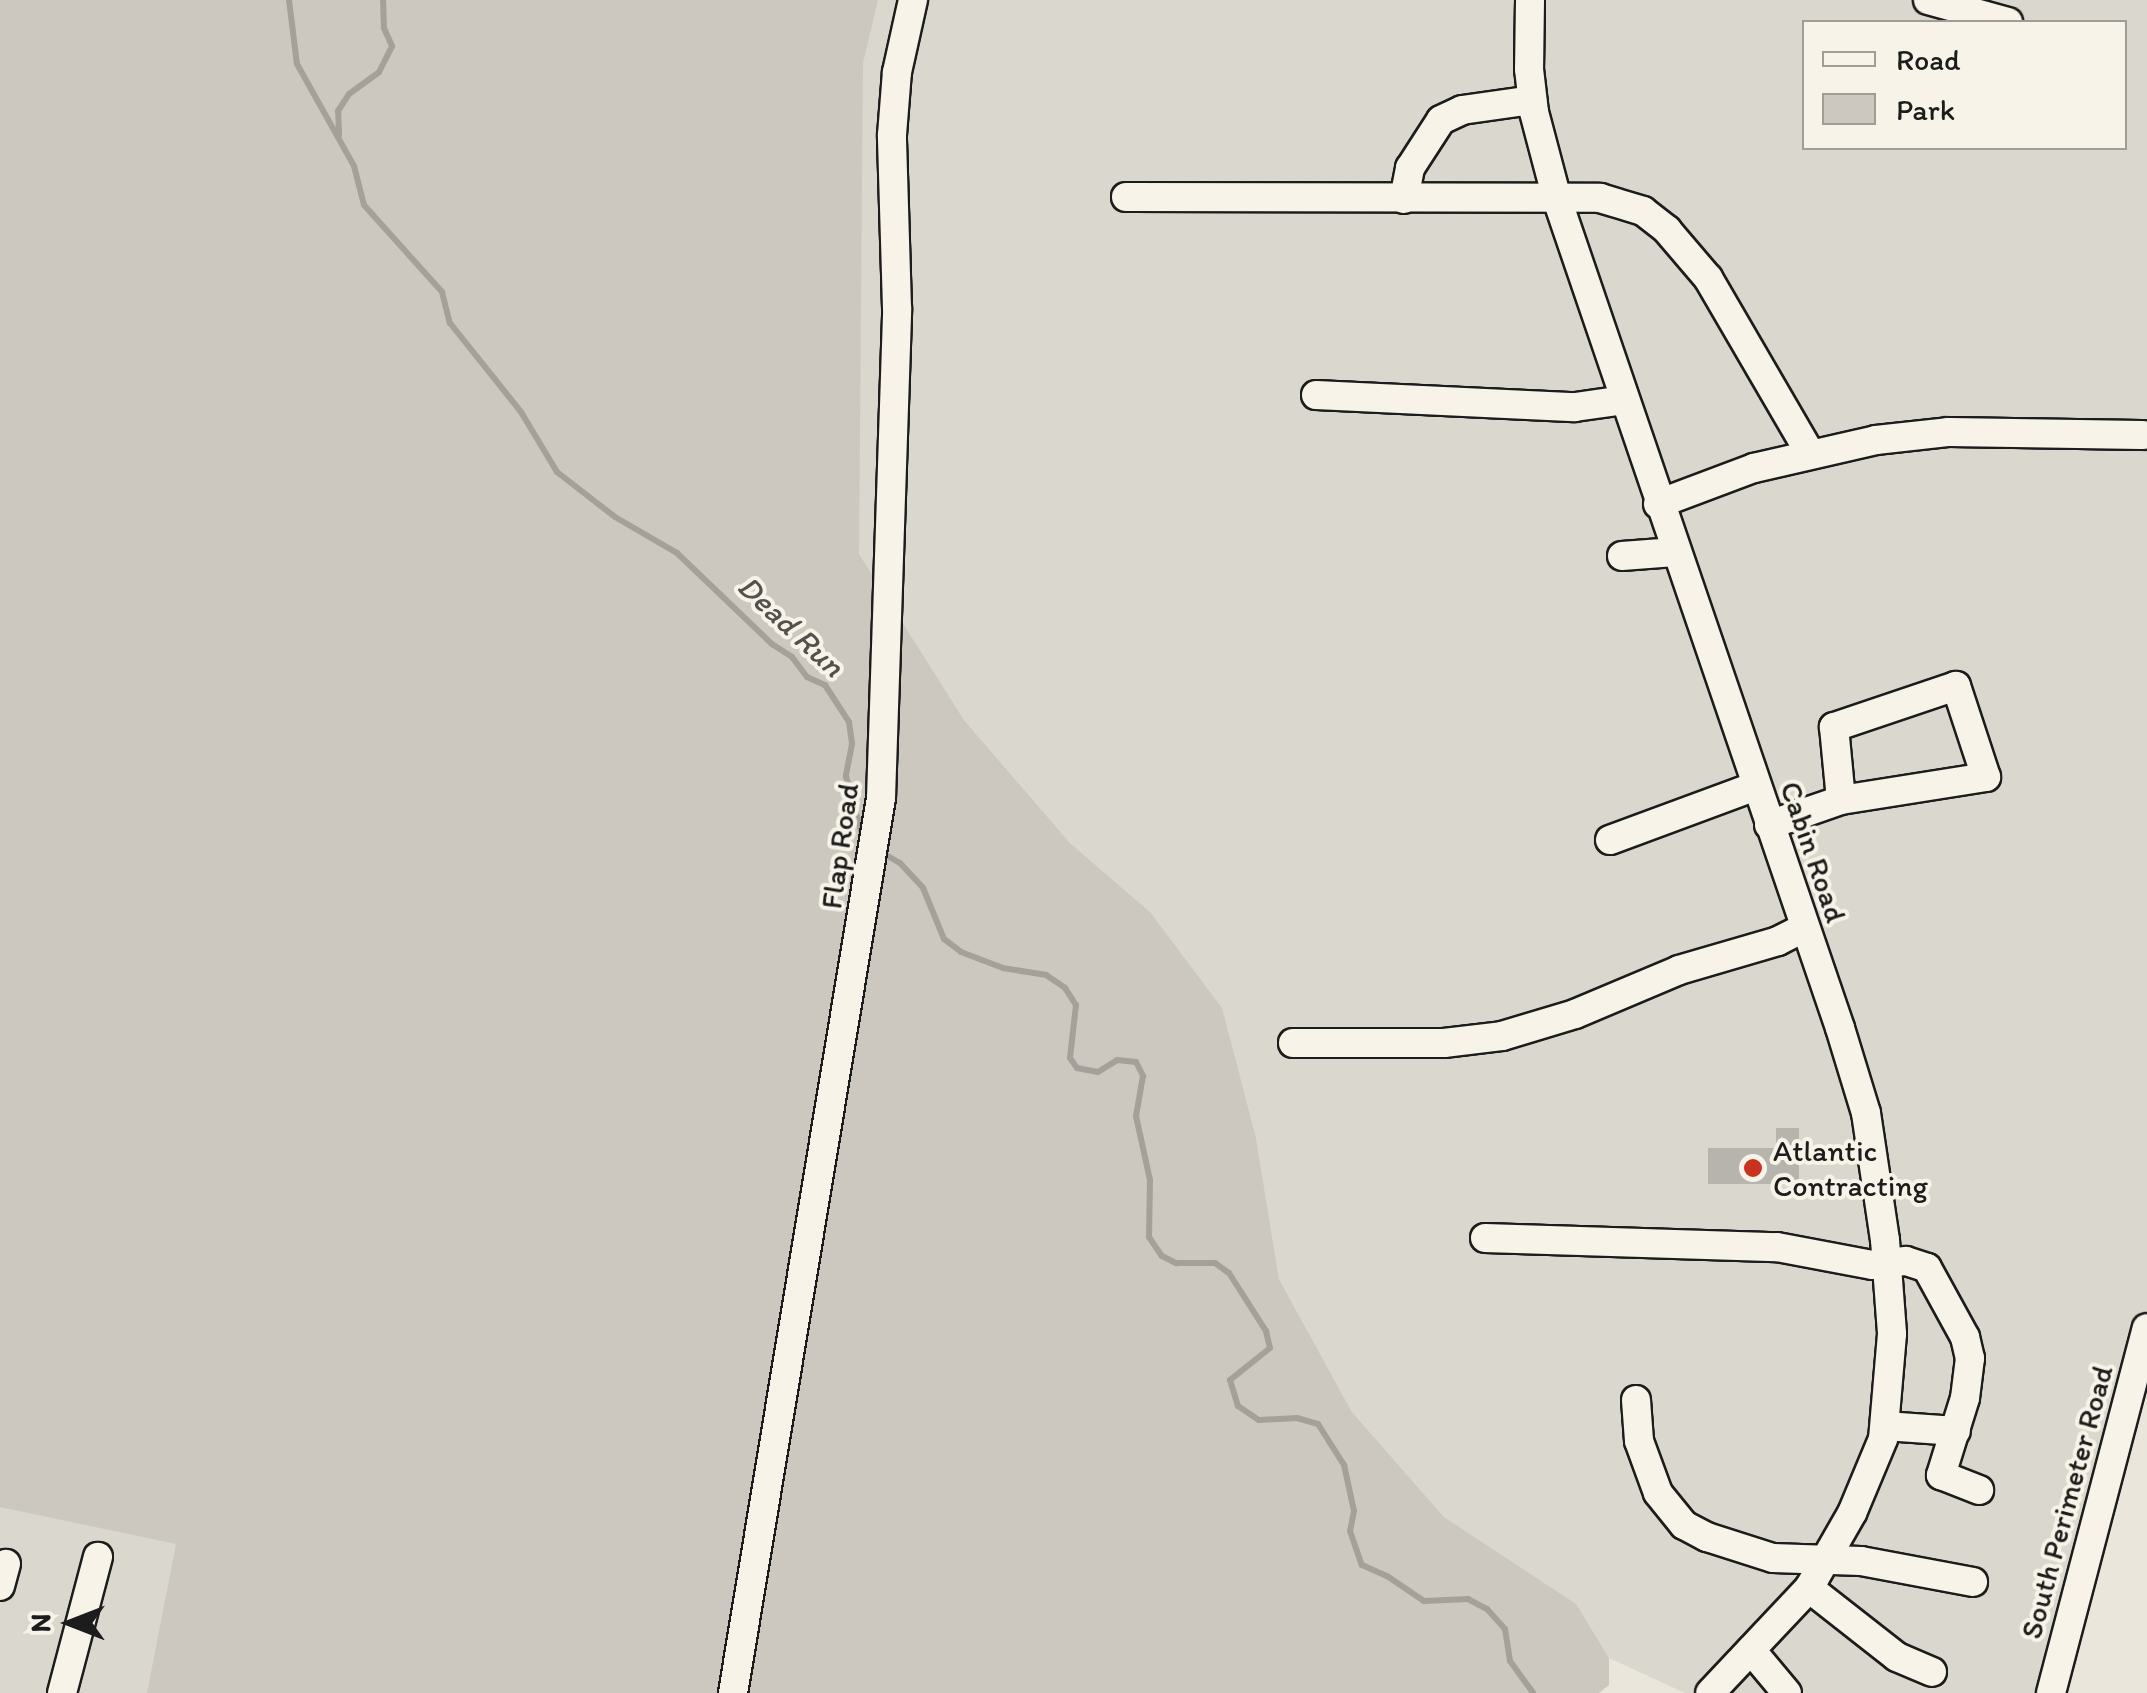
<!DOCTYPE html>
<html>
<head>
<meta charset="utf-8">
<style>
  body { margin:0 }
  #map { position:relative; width:2147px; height:1693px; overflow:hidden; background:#eae6dc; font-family:Itim,sans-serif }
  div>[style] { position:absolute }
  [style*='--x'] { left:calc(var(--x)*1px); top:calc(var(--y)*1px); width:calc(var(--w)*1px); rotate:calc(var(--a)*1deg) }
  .built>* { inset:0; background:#dad7ce }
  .green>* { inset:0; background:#ccc8c0 }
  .stream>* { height:6px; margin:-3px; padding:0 3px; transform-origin:3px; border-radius:3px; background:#a3a19a }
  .building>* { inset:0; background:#b6b4ac }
  .roads { filter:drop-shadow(2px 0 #1c1c1c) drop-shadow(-2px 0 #1c1c1c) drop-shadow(0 2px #1c1c1c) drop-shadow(0 -2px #1c1c1c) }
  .minor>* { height:28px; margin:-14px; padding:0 14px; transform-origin:14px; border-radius:14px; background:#f7f3e8 }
  .dots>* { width:28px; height:28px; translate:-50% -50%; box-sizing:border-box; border:5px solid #f7f3e8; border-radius:50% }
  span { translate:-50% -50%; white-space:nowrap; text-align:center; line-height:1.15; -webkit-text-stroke:8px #f7f3e8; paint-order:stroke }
  .street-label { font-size:30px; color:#1c1c1c }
  .poi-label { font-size:30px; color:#1c1c1c }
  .left { translate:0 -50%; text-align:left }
  .water-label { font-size:32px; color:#52514e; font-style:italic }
  .legend { position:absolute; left:1802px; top:20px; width:325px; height:130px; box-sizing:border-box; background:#f7f3e8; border:2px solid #9f9d96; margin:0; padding:12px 18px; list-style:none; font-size:30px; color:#1c1c1c }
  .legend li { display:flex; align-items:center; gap:20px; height:50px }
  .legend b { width:50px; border:2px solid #9f9d96 }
  .north { position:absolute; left:20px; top:1573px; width:100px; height:100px; -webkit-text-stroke:8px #f7f3e8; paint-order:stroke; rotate:270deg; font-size:28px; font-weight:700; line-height:40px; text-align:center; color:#1c1c1c }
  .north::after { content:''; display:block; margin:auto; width:35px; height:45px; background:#1c1c1c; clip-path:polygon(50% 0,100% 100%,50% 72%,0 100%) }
</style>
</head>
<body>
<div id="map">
  <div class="built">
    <i style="clip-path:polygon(evenodd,0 0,2147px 0,2147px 1328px,2051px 1693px,1685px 1693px,1609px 1658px,1575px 1604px,1444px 1517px,1352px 1412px,1279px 1279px,1256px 1138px,1150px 912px,1070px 843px,964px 720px,901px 623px,745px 1693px,0 1693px,0 0,1804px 22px,2124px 22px,2124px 148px,1804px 148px,1804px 22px)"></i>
  </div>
  <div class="green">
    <i style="clip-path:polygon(0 0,878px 0,863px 63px,859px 554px,964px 720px,1070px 843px,1150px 912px,1222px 1008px,1256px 1138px,1279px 1279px,1352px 1412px,1444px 1517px,1576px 1604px,1609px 1658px,1609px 1685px,1599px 1693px,147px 1693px,176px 1544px,0 1507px)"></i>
  </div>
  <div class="stream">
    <i style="--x:289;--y:0;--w:64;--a:82.9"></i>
    <i style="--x:297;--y:64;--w:117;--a:60.8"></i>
    <i style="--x:354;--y:166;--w:40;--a:75.6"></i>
    <i style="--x:364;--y:205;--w:117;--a:48.1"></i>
    <i style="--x:442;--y:292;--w:32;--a:76"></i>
    <i style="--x:450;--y:323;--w:114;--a:51.4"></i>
    <i style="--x:521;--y:412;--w:70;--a:59"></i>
    <i style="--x:557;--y:472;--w:73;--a:37.8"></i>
    <i style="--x:615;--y:517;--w:72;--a:30.1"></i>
    <i style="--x:677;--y:553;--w:132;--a:43.8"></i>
    <i style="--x:772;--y:644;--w:24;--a:33"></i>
    <i style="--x:792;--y:657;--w:25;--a:53"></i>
    <i style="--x:807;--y:677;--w:20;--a:24"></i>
    <i style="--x:825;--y:685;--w:44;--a:57"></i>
    <i style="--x:849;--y:722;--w:22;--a:82"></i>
    <i style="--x:852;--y:744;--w:33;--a:101"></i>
    <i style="--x:846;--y:776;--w:68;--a:74.7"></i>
    <i style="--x:339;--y:135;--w:24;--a:-92"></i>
    <i style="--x:338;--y:111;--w:20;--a:-57"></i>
    <i style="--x:349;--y:94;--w:37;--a:-36"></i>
    <i style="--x:379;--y:72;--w:29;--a:-63"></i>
    <i style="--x:392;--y:46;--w:20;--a:-114"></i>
    <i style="--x:384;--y:28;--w:28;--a:-92"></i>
    <i style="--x:879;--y:851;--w:24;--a:30"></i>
    <i style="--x:900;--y:863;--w:34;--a:47"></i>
    <i style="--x:923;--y:888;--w:55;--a:67.6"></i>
    <i style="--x:944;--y:939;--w:21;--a:37"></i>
    <i style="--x:961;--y:952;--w:45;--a:20.9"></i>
    <i style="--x:1003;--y:968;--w:44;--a:9.2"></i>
    <i style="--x:1046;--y:975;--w:23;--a:34"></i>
    <i style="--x:1065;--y:988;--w:20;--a:57"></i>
    <i style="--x:1076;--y:1005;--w:53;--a:96.5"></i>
    <i style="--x:1070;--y:1058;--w:12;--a:55"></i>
    <i style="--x:1077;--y:1068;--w:21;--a:11"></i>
    <i style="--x:1098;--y:1072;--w:22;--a:-32"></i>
    <i style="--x:1117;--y:1060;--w:19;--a:6"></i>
    <i style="--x:1136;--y:1062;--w:16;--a:63"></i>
    <i style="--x:1143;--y:1076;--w:41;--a:99.9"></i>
    <i style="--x:1136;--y:1116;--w:66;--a:77.7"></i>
    <i style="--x:1150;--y:1180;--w:57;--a:91"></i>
    <i style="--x:1149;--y:1237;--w:23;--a:56"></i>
    <i style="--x:1162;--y:1256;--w:16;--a:27"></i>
    <i style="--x:1176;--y:1263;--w:39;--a:0"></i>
    <i style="--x:1215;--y:1263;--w:17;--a:36"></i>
    <i style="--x:1229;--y:1273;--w:69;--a:57.5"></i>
    <i style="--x:1266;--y:1331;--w:17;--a:77"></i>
    <i style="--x:1270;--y:1348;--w:51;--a:141.3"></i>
    <i style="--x:1230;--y:1380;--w:27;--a:73"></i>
    <i style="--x:1238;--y:1406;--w:25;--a:34"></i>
    <i style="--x:1259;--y:1420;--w:38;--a:-3"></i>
    <i style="--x:1297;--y:1418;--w:22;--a:16"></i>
    <i style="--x:1318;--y:1424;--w:49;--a:57.6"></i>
    <i style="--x:1344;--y:1465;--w:47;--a:77.7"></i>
    <i style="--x:1354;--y:1511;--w:20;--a:101"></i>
    <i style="--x:1350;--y:1531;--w:36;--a:71"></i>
    <i style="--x:1362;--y:1565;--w:27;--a:24"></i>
    <i style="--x:1387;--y:1576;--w:45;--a:34"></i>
    <i style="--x:1424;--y:1601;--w:44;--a:-2.6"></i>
    <i style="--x:1468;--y:1599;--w:21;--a:28"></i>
    <i style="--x:1487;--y:1609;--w:27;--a:48"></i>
    <i style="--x:1505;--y:1629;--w:32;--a:81"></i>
    <i style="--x:1510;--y:1661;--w:39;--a:54"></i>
  </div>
  <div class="building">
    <i style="clip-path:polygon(1776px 1128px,1799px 1128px,1799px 1184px,1708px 1184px,1708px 1148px,1776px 1148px)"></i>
  </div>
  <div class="roads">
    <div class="minor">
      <i style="--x:1530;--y:0;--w:69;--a:90.8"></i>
      <i style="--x:1529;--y:69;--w:43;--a:83.4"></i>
      <i style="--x:1534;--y:112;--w:90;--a:75.2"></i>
      <i style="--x:1557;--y:199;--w:876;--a:71.15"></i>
      <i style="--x:1840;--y:1028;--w:89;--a:73"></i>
      <i style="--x:1866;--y:1113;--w:128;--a:81.5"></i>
      <i style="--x:1885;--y:1240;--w:94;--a:85.7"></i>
      <i style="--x:1892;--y:1334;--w:105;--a:94.9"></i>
      <i style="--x:1883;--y:1439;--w:80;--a:112.7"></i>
      <i style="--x:1852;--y:1513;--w:86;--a:119.8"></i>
      <i style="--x:1809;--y:1588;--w:144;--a:133.3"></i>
      <i style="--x:1928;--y:0;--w:83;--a:15.4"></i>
      <i style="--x:1126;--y:197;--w:474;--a:0.1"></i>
      <i style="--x:1600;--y:198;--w:45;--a:16.8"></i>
      <i style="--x:1643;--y:211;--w:31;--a:38"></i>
      <i style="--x:1667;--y:230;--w:63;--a:49.5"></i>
      <i style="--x:1708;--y:278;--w:203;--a:59.8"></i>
      <i style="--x:1404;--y:199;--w:32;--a:-79"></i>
      <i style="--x:1410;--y:168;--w:57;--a:-57.1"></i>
      <i style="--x:1441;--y:120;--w:23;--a:-25"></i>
      <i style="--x:1462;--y:110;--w:71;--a:-8.1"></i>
      <i style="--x:1316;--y:395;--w:259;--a:2.7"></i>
      <i style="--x:1575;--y:407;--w:49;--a:-8.1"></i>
      <i style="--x:1658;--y:504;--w:103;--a:-20.6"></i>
      <i style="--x:1754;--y:468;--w:125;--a:-12.9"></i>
      <i style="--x:1876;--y:440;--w:72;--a:-6.3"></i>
      <i style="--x:1948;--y:432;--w:195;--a:0.9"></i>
      <i style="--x:1622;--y:556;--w:53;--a:-4.3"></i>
      <i style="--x:1769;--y:825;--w:76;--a:-19.1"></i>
      <i style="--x:1841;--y:800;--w:147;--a:-9"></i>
      <i style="--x:1986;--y:777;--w:96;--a:-108.2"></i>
      <i style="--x:1956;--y:686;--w:129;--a:161.4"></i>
      <i style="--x:1834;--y:727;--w:73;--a:84.5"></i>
      <i style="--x:1610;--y:840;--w:156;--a:-20.3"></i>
      <i style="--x:1293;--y:1043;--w:151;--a:0"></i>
      <i style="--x:1444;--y:1043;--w:58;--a:-6.9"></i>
      <i style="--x:1502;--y:1036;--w:76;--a:-16.8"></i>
      <i style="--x:1575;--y:1014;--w:113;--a:-22.9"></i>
      <i style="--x:1679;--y:970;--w:103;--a:-16.3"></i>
      <i style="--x:1778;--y:941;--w:30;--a:-27"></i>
      <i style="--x:1485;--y:1238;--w:292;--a:1.8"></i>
      <i style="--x:1777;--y:1247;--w:97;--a:10.7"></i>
      <i style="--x:1872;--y:1265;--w:34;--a:-7"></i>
      <i style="--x:1906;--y:1261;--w:22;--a:18"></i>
      <i style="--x:1927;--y:1268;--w:79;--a:61.2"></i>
      <i style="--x:1965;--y:1337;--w:22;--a:77"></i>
      <i style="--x:1970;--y:1358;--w:40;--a:97.1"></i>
      <i style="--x:1965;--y:1398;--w:81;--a:107.3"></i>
      <i style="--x:1941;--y:1475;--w:41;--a:21.5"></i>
      <i style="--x:1636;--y:1400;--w:41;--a:85.8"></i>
      <i style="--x:1639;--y:1441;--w:55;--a:69.9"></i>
      <i style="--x:1658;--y:1493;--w:41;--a:50.9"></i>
      <i style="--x:1684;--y:1525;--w:26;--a:28"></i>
      <i style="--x:1707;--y:1537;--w:69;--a:17.7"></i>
      <i style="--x:1773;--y:1558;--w:88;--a:2"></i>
      <i style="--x:1861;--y:1561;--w:114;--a:10.6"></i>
      <i style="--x:1885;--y:1426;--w:71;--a:4"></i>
      <i style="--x:0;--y:1586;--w:23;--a:-75"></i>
      <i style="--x:1809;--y:1588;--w:112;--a:38.1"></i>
      <i style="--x:1897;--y:1657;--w:38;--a:23"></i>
      <i style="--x:1751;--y:1650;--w:56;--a:50.1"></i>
      <i style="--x:62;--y:1693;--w:141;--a:-75.2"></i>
      <i style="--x:733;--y:1693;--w:907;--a:-80.61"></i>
      <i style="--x:881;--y:798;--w:490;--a:-88.1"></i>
      <i style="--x:897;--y:308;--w:173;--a:-91.7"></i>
      <i style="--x:892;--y:135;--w:63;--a:-85.5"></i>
      <i style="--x:897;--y:72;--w:74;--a:-77.5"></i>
      <i style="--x:2051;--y:1693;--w:377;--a:-75.3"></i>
    </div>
  </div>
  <div class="dots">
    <i style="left:1753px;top:1168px;background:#c8321e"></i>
  </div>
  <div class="street-label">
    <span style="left:840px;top:846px;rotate:-82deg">Flap Road</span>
    <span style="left:1813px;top:852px;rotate:71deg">Cabin Road</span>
    <span style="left:2067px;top:1502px;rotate:-75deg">South Perimeter Road</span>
  </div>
  <div class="poi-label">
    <span class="left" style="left:1773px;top:1168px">Atlantic<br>Contracting</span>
  </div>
  <div class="water-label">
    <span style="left:791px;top:626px;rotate:43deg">Dead Run</span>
  </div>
  <ul class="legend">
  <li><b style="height:12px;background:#f7f3e8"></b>Road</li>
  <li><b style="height:28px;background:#ccc8c0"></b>Park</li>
  </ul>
  <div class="north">N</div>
</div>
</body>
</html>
